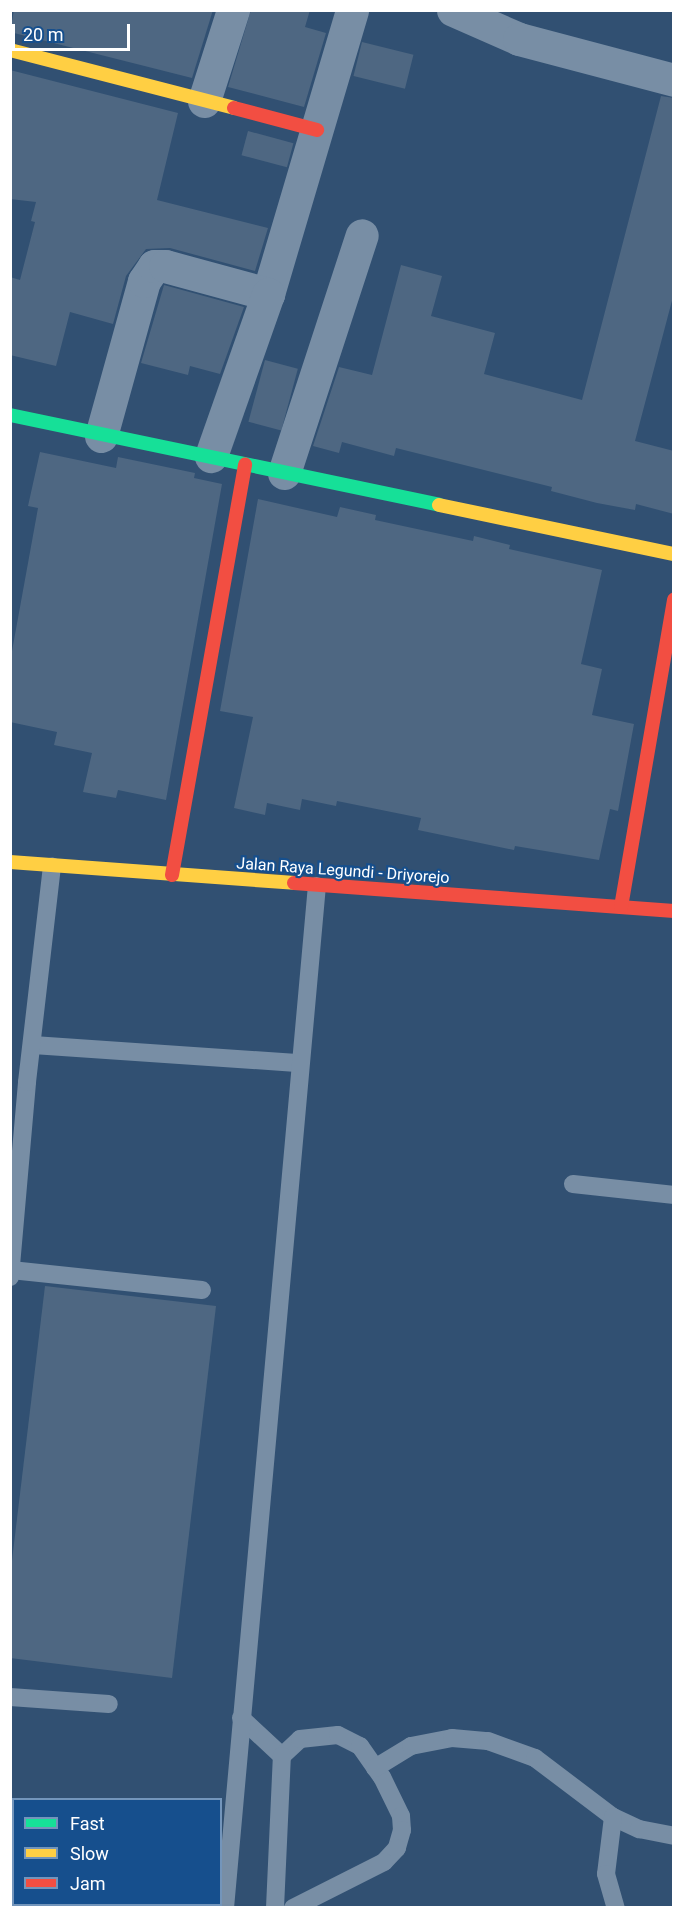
<!DOCTYPE html>
<html>
<head>
<meta charset="utf-8">
<style>
  body { margin:0 }
  #map { position:relative; width:684px; height:1918px; overflow:hidden; background:#315072; font-family:Roboto,sans-serif }
  div>[style] { position:absolute }
  [style*='--x'] { left:calc(var(--x)*1px); top:calc(var(--y)*1px); width:calc(var(--w)*1px); rotate:calc(var(--a)*1deg) }
  .building>* { inset:0; background:#4e6782; transform-origin:0 0 }
  .lane>* { height:18px; margin:-9px; padding:0 9px; transform-origin:9px; border-radius:9px; background:#788ea5 }
  .street>* { height:33px; margin:-16.5px; padding:0 16.5px; transform-origin:16.5px; border-radius:16.5px; background:#788ea5 }
  .fast>* { height:14px; margin:-7px; padding:0 7px; transform-origin:7px; border-radius:7px; background:#16e098 }
  .slow>* { height:14px; margin:-7px; padding:0 7px; transform-origin:7px; border-radius:7px; background:#ffcf43 }
  .jam>* { height:14px; margin:-7px; padding:0 7px; transform-origin:7px; border-radius:7px; background:#f24e42 }
  span { translate:-50% -50%; white-space:nowrap; text-align:center; line-height:1.15; -webkit-text-stroke:4.5px #164f8d; paint-order:stroke }
  .street-label { font-size:16px; color:#fff }
  .frame { position:absolute; inset:0; border:12px solid #fff; pointer-events:none }
  .legend { position:absolute; left:12px; top:1798px; width:210px; height:108px; box-sizing:border-box; background:#164f8d; border:2px solid #7395bb; margin:0; padding:8px 10px; list-style:none; font-size:18px; color:#fff }
  .legend li { display:flex; align-items:center; gap:12px; height:30px }
  .legend b { width:30px; border:2px solid #7395bb }
  .scale { position:absolute; left:12px; top:24px; width:118px; height:27px; box-sizing:border-box; border:3px solid #fff; border-top:0; padding-left:8px; font-size:18px; line-height:21px; white-space:nowrap; color:#fff; -webkit-text-stroke:4px #164f8d; paint-order:stroke }
</style>
</head>
<body>
<div id="map">
  <div class="building">
    <i style="clip-path:polygon(14px 10px,213px 10px,192px 78px,10px 32px)"></i>
    <i style="clip-path:polygon(251px 10px,310px 10px,305px 27px,326px 33px,304px 107px,228px 87px)"></i>
    <i style="left:362px;top:42px;width:53px;height:35px;rotate:14deg"></i>
    <i style="clip-path:polygon(10px 70px,178px 113px,157px 200px,268px 228px,255px 271px,170px 248px,146px 249px,126px 276px,113px 324px,70px 312px,56px 366px,10px 355px,10px 277px,20px 280px,35px 222px,31px 221px,36px 202px,10px 199px)"></i>
    <i style="clip-path:polygon(661px 96px,674px 98px,674px 293px,635px 441px,674px 451px,674px 514px,636px 504px,635px 510px,597px 503px,551px 491px,552px 487px,396px 448px,394px 456px,342px 442px,339px 453px,313px 446px,339px 367px,372px 375px,401px 265px,442px 276px,431px 316px,495px 333px,484px 374px,582px 400px)"></i>
    <i style="left:248px;top:131px;width:47px;height:25px;rotate:15deg"></i>
    <i style="clip-path:polygon(164px 285px,244px 307px,220px 374px,190px 366px,188px 375px,141px 363px)"></i>
    <i style="left:265px;top:360px;width:34px;height:64px;rotate:15deg"></i>
    <i style="clip-path:polygon(40px 452px,116px 468px,118px 457px,195px 473px,194px 478px,222px 484px,166px 800px,118px 790px,116px 798px,83px 792px,92px 753px,54px 745px,57px 732px,10px 722px,10px 662px,38px 508px,28px 506px)"></i>
    <i style="clip-path:polygon(258px 499px,337px 517px,340px 507px,376px 515px,375px 520px,473px 541px,474px 536px,510px 545px,509px 549px,602px 570px,581px 664px,602px 669px,592px 715px,634px 724px,618px 811px,610px 809px,599px 860px,515px 846px,514px 850px,418px 830px,421px 818px,337px 801px,336px 806px,302px 799px,300px 810px,267px 803px,265px 815px,234px 808px,253px 717px,220px 711px)"></i>
    <i style="clip-path:polygon(45px 1286px,216px 1306px,172px 1678px,10px 1658px,10px 1577px)"></i>
  </div>
  <div class="lane">
    <i style="--x:33;--y:1045;--w:268;--a:3.9"></i>
    <i style="--x:573;--y:1184;--w:102;--a:6.2"></i>
    <i style="--x:11;--y:1270;--w:192;--a:6"></i>
    <i style="--x:10;--y:1277;--w:196;--a:-85"></i>
    <i style="--x:27;--y:1082;--w:217;--a:-83.4"></i>
    <i style="--x:10;--y:1697;--w:99;--a:4"></i>
    <i style="--x:241;--y:1718;--w:56;--a:42.8"></i>
    <i style="--x:282;--y:1756;--w:25;--a:-43"></i>
    <i style="--x:300;--y:1739;--w:38;--a:-6"></i>
    <i style="--x:338;--y:1735;--w:25;--a:27"></i>
    <i style="--x:360;--y:1746;--w:38;--a:55"></i>
    <i style="--x:382;--y:1777;--w:43;--a:64"></i>
    <i style="--x:401;--y:1816;--w:14;--a:86"></i>
    <i style="--x:402;--y:1830;--w:19;--a:106"></i>
    <i style="--x:397;--y:1848;--w:19;--a:133"></i>
    <i style="--x:384;--y:1862;--w:102;--a:153.2"></i>
    <i style="--x:375;--y:1768;--w:42;--a:-31.4"></i>
    <i style="--x:411;--y:1746;--w:42;--a:-11"></i>
    <i style="--x:452;--y:1738;--w:36;--a:5"></i>
    <i style="--x:488;--y:1741;--w:50;--a:19.9"></i>
    <i style="--x:535;--y:1758;--w:98;--a:37.1"></i>
    <i style="--x:613;--y:1817;--w:29;--a:25"></i>
    <i style="--x:639;--y:1829;--w:36;--a:11"></i>
    <i style="--x:613;--y:1817;--w:57;--a:97"></i>
    <i style="--x:606;--y:1874;--w:35;--a:74"></i>
    <i style="--x:225;--y:1908;--w:1026;--a:-84.86"></i>
    <i style="--x:275;--y:1908;--w:152;--a:-87.4"></i>
  </div>
  <div class="street">
    <i style="--x:453;--y:10;--w:72;--a:23.7"></i>
    <i style="--x:519;--y:39;--w:160;--a:14.8"></i>
    <i style="--x:204;--y:101;--w:96;--a:-72.3"></i>
    <i style="--x:268;--y:294;--w:296;--a:-73.5"></i>
    <i style="--x:101;--y:436;--w:161;--a:-74.5"></i>
    <i style="--x:144;--y:281;--w:18;--a:-56"></i>
    <i style="--x:154;--y:266;--w:11;--a:0"></i>
    <i style="--x:165;--y:266;--w:107;--a:15.2"></i>
    <i style="--x:268;--y:294;--w:172;--a:109.4"></i>
    <i style="--x:284;--y:473;--w:250;--a:-71.9"></i>
  </div>
  <div class="fast">
    <i style="--x:10;--y:415;--w:438;--a:11.8"></i>
  </div>
  <div class="slow">
    <i style="--x:10;--y:50;--w:231;--a:14.5"></i>
    <i style="--x:439;--y:505;--w:240;--a:11.8"></i>
    <i style="--x:10;--y:862;--w:285;--a:4.2"></i>
  </div>
  <div class="jam">
    <i style="--x:234;--y:108;--w:86;--a:14.8"></i>
    <i style="--x:172;--y:875;--w:417;--a:-79.9"></i>
    <i style="--x:294;--y:883;--w:381;--a:4.2"></i>
    <i style="--x:621;--y:907;--w:312;--a:-80.2"></i>
  </div>
  <div class="street-label">
    <span style="left:343px;top:871px;rotate:4deg">Jalan Raya Legundi - Driyorejo</span>
  </div>
  <div class="frame"></div>
  <ul class="legend">
  <li><b style="height:8px;background:#16e098"></b>Fast</li>
  <li><b style="height:8px;background:#ffcf43"></b>Slow</li>
  <li><b style="height:8px;background:#f24e42"></b>Jam</li>
  </ul>
  <div class="scale">20 m</div>
</div>
</body>
</html>
